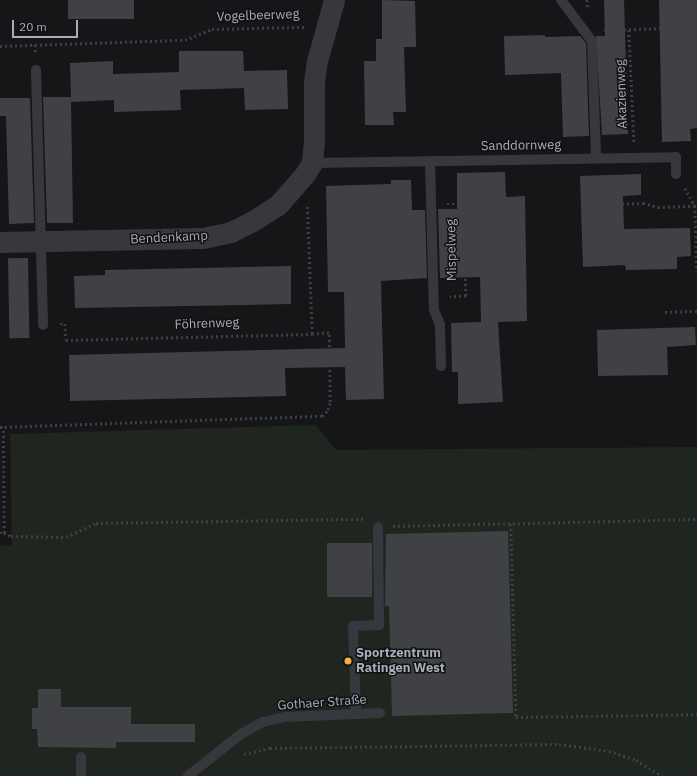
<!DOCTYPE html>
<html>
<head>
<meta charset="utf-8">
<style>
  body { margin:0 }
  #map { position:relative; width:697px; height:776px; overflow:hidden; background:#161618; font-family:"IBM Plex Sans",sans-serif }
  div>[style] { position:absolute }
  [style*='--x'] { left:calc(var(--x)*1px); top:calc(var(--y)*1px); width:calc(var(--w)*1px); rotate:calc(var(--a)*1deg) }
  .green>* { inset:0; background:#1e261f }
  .building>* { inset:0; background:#404145; transform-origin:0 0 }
  .path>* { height:2.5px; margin-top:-1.25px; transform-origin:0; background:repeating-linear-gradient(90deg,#3d3f44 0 2px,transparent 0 5px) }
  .lane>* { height:10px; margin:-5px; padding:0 5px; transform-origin:5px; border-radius:5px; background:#37383d }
  .street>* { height:21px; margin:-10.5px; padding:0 10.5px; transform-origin:10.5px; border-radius:10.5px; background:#37383d }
  .dots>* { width:11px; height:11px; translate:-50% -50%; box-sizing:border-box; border:2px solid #111113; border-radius:50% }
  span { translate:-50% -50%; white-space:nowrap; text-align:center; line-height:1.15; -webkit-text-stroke:3px #111113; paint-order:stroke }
  .street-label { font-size:13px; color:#a8adb8 }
  .poi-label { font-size:13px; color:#a8adb8; font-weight:700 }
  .left { translate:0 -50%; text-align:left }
  .scale { position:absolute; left:12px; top:20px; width:66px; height:18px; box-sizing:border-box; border:2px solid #a8adb8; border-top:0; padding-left:5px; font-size:12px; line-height:14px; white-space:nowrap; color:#a8adb8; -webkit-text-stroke:3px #111113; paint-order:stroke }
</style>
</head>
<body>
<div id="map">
  <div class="green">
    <i style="clip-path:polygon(316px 425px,336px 450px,697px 447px,697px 776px,0 776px,0 546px,12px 545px,10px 434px)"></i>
  </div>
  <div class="building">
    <i style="left:68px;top:0;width:66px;height:19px"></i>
    <i style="clip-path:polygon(382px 0,415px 1px,416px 47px,404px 47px,406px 112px,393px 112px,394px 125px,365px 125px,364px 61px,376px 61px,376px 39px,382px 39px)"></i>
    <i style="clip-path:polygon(604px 0,624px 0,628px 134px,602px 135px,596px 36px,605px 36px)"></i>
    <i style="clip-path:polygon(659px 0,697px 0,697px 128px,690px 129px,691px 141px,662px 142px)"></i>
    <i style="clip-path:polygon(545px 35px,545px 37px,580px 36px,586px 43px,589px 136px,563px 137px,561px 73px,505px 75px,504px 36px)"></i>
    <i style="clip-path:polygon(179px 51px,243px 51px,244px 71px,287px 70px,288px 109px,245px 110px,244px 88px,180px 90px,181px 110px,114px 112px,114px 100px,71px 102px,73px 223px,47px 223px,43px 97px,71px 97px,70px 63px,113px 61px,113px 74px,179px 72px)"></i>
    <i style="clip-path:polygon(0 98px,30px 98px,34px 223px,9px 224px,6px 116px,0 116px)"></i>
    <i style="clip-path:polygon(505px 172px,506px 197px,525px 196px,527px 321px,498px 322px,503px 402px,458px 404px,458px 372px,452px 372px,451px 323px,481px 322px,480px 277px,440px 278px,438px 209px,457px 209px,457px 173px)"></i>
    <i style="clip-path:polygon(641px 174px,641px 195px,623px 196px,624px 229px,690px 228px,691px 256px,677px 257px,677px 269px,626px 270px,625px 265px,583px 267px,580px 176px)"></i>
    <i style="clip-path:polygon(391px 180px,411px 180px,412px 210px,425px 210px,427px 278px,381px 281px,384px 399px,346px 400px,345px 367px,285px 368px,286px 396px,70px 401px,69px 355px,345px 348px,344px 292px,328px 292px,326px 186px,391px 184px)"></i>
    <i style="left:28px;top:258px;width:80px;height:20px;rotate:89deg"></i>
    <i style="clip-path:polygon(291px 266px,291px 304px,75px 308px,74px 276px,105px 275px,105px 270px)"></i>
    <i style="clip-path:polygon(695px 327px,696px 345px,667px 347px,668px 375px,598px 376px,597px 330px)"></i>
    <i style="clip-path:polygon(508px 531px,513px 713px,392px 716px,389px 606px,385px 606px,386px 534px)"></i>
    <i style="left:372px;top:543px;width:54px;height:45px;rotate:90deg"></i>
    <i style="clip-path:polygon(38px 689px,61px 689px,61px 707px,131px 707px,131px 724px,195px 724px,195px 742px,116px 742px,116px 748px,38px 747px,37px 729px,32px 729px,32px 708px,38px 708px)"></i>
  </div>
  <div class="path">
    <i style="--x:587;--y:0;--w:7;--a:82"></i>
    <i style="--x:604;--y:30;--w:93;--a:-1.8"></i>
    <i style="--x:629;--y:30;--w:112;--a:87.4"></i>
    <i style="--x:35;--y:45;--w:9;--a:84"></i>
    <i style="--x:0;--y:46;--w:185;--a:-1.9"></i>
    <i style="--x:185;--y:40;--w:29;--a:-22"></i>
    <i style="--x:212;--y:29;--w:92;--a:-1.2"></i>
    <i style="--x:685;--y:188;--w:21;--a:61"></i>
    <i style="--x:695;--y:206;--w:65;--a:88.2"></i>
    <i style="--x:447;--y:204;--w:17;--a:0"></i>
    <i style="--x:464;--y:204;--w:92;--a:88.8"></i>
    <i style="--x:466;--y:296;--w:16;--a:176"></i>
    <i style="--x:582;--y:206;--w:61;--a:-2.8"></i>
    <i style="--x:643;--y:203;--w:16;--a:15"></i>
    <i style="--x:658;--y:207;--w:37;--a:-2"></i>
    <i style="--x:665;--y:312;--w:32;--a:-2"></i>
    <i style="--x:60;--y:324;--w:5;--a:0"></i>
    <i style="--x:65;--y:324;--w:16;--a:86"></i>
    <i style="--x:66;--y:340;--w:246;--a:-1.4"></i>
    <i style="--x:312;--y:334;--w:129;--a:-92.2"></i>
    <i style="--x:0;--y:427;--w:322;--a:-2"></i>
    <i style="--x:322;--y:416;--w:8;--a:-45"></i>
    <i style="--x:328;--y:410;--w:8;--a:-76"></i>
    <i style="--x:330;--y:402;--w:69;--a:-90.8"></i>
    <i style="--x:329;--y:333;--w:17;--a:177"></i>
    <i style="--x:511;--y:524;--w:193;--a:88.5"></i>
    <i style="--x:516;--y:717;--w:181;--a:-0.9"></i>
    <i style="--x:393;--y:526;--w:304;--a:-1.3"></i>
    <i style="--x:0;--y:533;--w:4;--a:0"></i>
    <i style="--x:4;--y:533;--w:106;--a:-90.5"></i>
    <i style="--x:4;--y:533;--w:8;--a:23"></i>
    <i style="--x:11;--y:536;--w:55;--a:1"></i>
    <i style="--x:66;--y:537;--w:33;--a:-25"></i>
    <i style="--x:96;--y:523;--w:269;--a:-0.9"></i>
    <i style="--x:244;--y:754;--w:27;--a:-13"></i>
    <i style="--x:270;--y:748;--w:289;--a:-0.8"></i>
    <i style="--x:559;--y:744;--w:50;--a:8"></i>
    <i style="--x:609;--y:751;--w:28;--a:18"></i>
    <i style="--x:636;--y:760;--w:31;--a:32"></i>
  </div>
  <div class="lane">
    <i style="--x:561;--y:0;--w:51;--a:52.9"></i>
    <i style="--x:592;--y:41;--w:117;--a:88"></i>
    <i style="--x:36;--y:70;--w:255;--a:88.4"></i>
    <i style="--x:430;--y:162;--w:148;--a:88.5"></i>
    <i style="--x:434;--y:310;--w:16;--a:68"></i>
    <i style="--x:440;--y:325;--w:41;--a:88.6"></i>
    <i style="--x:312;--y:163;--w:364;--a:-0.9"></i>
    <i style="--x:676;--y:157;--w:17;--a:90"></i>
    <i style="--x:356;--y:714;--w:88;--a:-92"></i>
    <i style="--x:353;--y:626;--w:26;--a:-2"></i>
    <i style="--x:379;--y:625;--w:98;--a:-90.6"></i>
    <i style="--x:81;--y:776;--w:19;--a:-90"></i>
    <i style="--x:188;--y:776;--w:68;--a:-38.4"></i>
    <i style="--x:241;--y:734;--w:25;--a:-29"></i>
    <i style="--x:263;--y:722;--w:23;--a:-13"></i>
    <i style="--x:285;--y:717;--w:95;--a:-2.4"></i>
  </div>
  <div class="street">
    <i style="--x:0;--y:242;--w:203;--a:-1.1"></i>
    <i style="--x:203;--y:238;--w:29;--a:-12"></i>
    <i style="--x:231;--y:232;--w:25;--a:-27"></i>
    <i style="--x:253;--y:221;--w:30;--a:-33"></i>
    <i style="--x:278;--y:205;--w:41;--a:-48.9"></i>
    <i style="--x:305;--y:174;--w:13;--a:-58"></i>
    <i style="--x:312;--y:163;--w:23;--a:-85"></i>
    <i style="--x:314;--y:140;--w:58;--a:-90"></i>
    <i style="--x:314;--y:82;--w:21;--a:-82"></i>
    <i style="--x:317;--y:61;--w:63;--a:-74.4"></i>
  </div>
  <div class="dots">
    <i style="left:348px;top:661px;background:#f2b134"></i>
  </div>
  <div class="street-label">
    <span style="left:258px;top:16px;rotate:-2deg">Vogelbeerweg</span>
    <span style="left:622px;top:94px;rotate:-92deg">Akazienweg</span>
    <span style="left:521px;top:146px;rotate:-1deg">Sanddornweg</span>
    <span style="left:169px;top:238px;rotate:-3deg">Bendenkamp</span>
    <span style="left:452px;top:250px;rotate:-91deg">Mispelweg</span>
    <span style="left:207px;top:324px;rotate:-2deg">Föhrenweg</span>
    <span style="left:322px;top:703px;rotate:-4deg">Gothaer Straße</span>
  </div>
  <div class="poi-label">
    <span class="left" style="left:356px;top:661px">Sportzentrum<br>Ratingen West</span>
  </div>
  <div class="scale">20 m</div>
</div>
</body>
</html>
